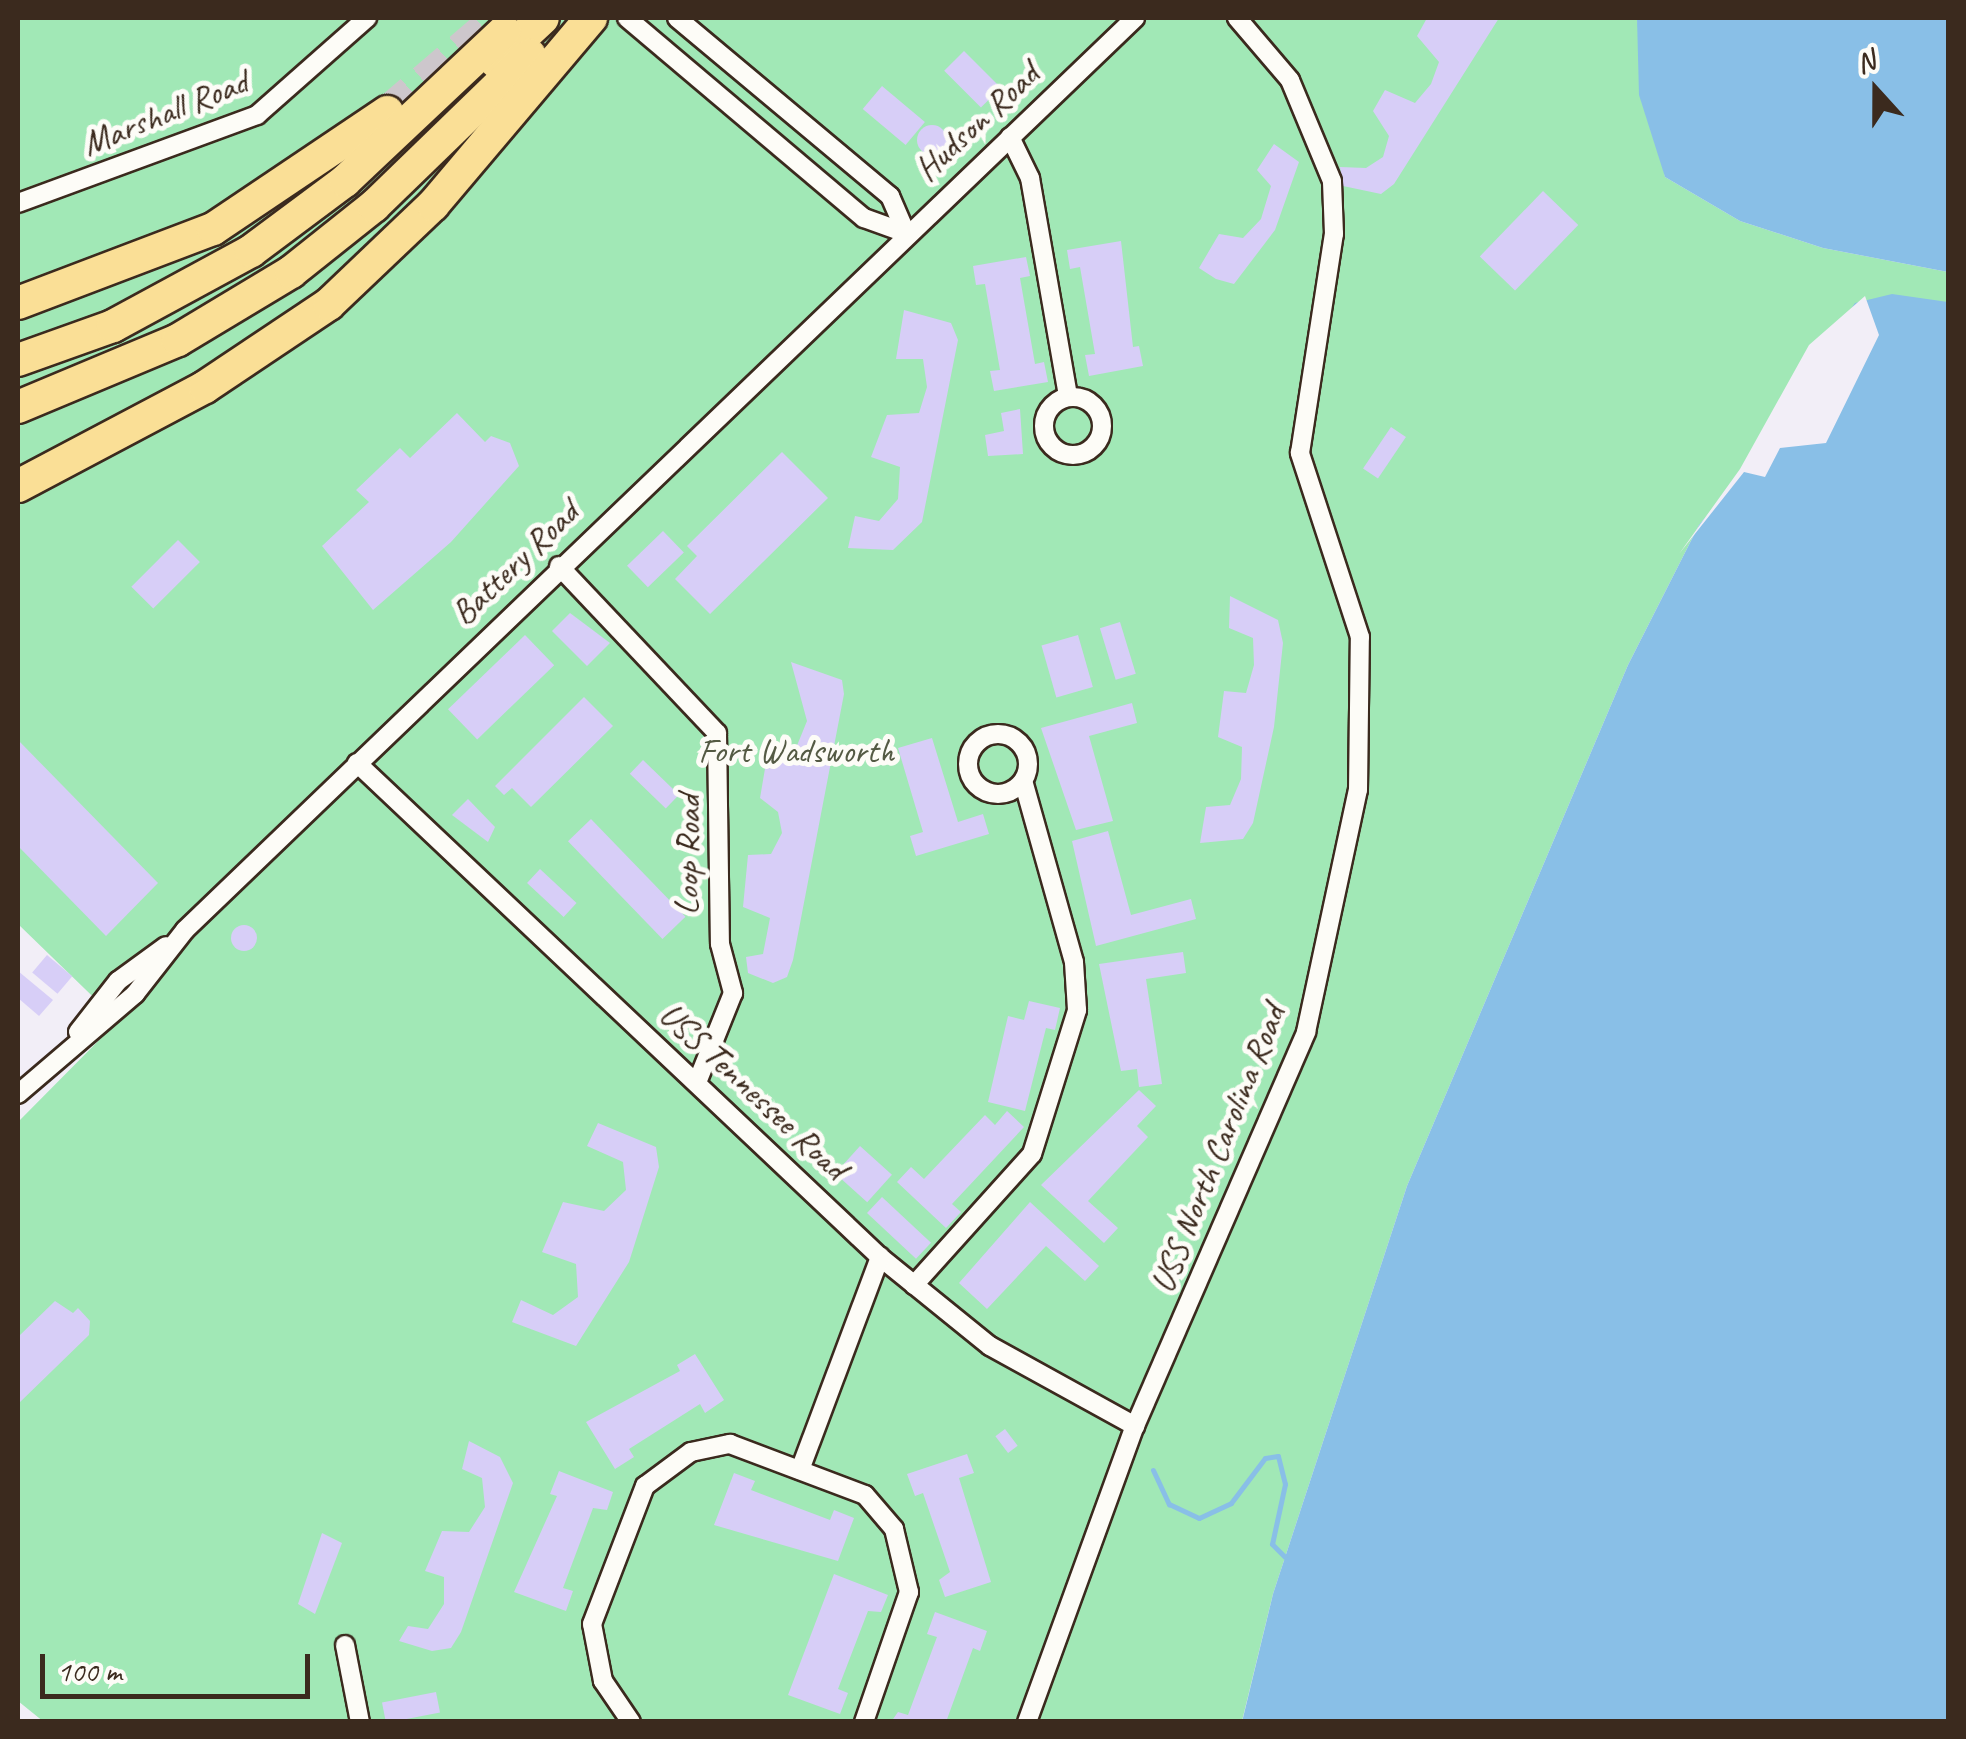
<!DOCTYPE html>
<html>
<head>
<meta charset="utf-8">
<style>
  body { margin:0 }
  #map { position:relative; width:1966px; height:1739px; overflow:hidden; background:#f2eef7; font-family:Caveat,sans-serif }
  div>[style] { position:absolute }
  [style*='--x'] { left:calc(var(--x)*1px); top:calc(var(--y)*1px); width:calc(var(--w)*1px); rotate:calc(var(--a)*1deg) }
  .green>* { inset:0; background:#a1e8b6 }
  .water>* { inset:0; background:#89bfe7 }
  .pier>* { inset:0; background:#f2eef7 }
  .stream>* { height:5px; margin:-2.5px; padding:0 2.5px; transform-origin:2.5px; border-radius:2.5px; background:#89bfe7 }
  .building>* { inset:0; background:#d7cef7; transform-origin:0 0 }
  .round { border-radius:50% }
  .highway-tunnel>* { height:32px; margin-top:-16px; transform-origin:0; background:repeating-linear-gradient(90deg,#cdc7cc 0 32px,transparent 0 48px) }
  .roads { filter:drop-shadow(2px 0 #3b2a1e) drop-shadow(-2px 0 #3b2a1e) drop-shadow(0 2px #3b2a1e) drop-shadow(0 -2px #3b2a1e) }
  .street>* { height:18px; margin:-9px; padding:0 9px; transform-origin:9px; border-radius:9px; background:#fdfcf7 }
  .street>.ring { margin:-9px; padding:0; box-sizing:content-box; background:none; border:18px solid #fdfcf7; border-radius:50% }
  .highway>* { height:32px; margin:-16px; padding:0 16px; transform-origin:16px; border-radius:16px; background:#fadf96 }
  span { translate:-50% -50%; white-space:nowrap; text-align:center; line-height:1.15; -webkit-text-stroke:10px #fdfcf7; paint-order:stroke }
  .street-label { font-size:35px; color:#3b2a1e }
  .park-label { font-size:35px; color:#545a44 }
  .frame { position:absolute; inset:0; border:20px solid #3b2a1e; pointer-events:none }
  .north { position:absolute; left:1826px; top:40px; width:100px; height:100px; -webkit-text-stroke:8px #fdfcf7; paint-order:stroke; rotate:339deg; font-size:28px; font-weight:700; line-height:40px; text-align:center; color:#3b2a1e }
  .north::after { content:''; display:block; margin:auto; width:35px; height:45px; background:#3b2a1e; clip-path:polygon(50% 0,100% 100%,50% 72%,0 100%) }
  .scale { position:absolute; left:40px; top:1654px; width:270px; height:45px; box-sizing:border-box; border:5px solid #3b2a1e; border-top:0; padding-left:12px; font-size:30px; line-height:35px; white-space:nowrap; color:#3b2a1e; -webkit-text-stroke:8px #fdfcf7; paint-order:stroke }
</style>
</head>
<body>
<div id="map">
  <div class="green">
    <i style="clip-path:polygon(18px 18px,1637px 18px,1665px 177px,1740px 221px,1823px 248px,1948px 272px,1948px 302px,1744px 471px,1699px 525px,1628px 665px,1407px 1186px,1273px 1594px,1242px 1721px,44px 1722px,18px 1701px,18px 1122px,118px 1021px,18px 924px)"></i>
  </div>
  <div class="water">
    <i style="clip-path:polygon(1637px 18px,1948px 18px,1948px 272px,1823px 248px,1740px 221px,1665px 177px,1639px 95px)"></i>
    <i style="clip-path:polygon(1892px 294px,1948px 302px,1948px 1721px,1242px 1722px,1273px 1594px,1407px 1186px,1628px 665px,1699px 525px,1744px 471px,1855px 303px)"></i>
  </div>
  <div class="pier">
    <i style="clip-path:polygon(1865px 296px,1879px 335px,1826px 443px,1780px 448px,1765px 477px,1744px 472px,1679px 554px,1740px 469px,1809px 345px)"></i>
  </div>
  <div class="stream">
    <i style="--x:1153;--y:1470;--w:38;--a:65"></i>
    <i style="--x:1169;--y:1504;--w:33;--a:25"></i>
    <i style="--x:1199;--y:1518;--w:35;--a:-25"></i>
    <i style="--x:1231;--y:1503;--w:56;--a:-52.9"></i>
    <i style="--x:1265;--y:1458;--w:13;--a:-9"></i>
    <i style="--x:1278;--y:1456;--w:29;--a:76"></i>
    <i style="--x:1285;--y:1484;--w:61;--a:102.2"></i>
    <i style="--x:1272;--y:1544;--w:18;--a:45"></i>
  </div>
  <div class="building">
    <i style="clip-path:polygon(1427px 18px,1499px 18px,1394px 184px,1381px 194px,1343px 186px,1340px 167px,1366px 168px,1383px 157px,1389px 136px,1373px 111px,1385px 90px,1415px 103px,1431px 84px,1439px 62px,1417px 36px)"></i>
    <i style="left:964px;top:51px;width:52px;height:28px;rotate:45deg"></i>
    <i style="left:882px;top:86px;width:56px;height:30px;rotate:40deg"></i>
    <i class="round" style="left:917px;top:125px;width:30px;height:30px"></i>
    <i style="clip-path:polygon(1274px 144px,1299px 162px,1275px 230px,1234px 284px,1216px 279px,1199px 268px,1219px 234px,1243px 238px,1261px 219px,1271px 186px,1257px 170px)"></i>
    <i style="left:1543px;top:191px;width:49px;height:91px;rotate:44deg"></i>
    <i style="clip-path:polygon(1121px 241px,1133px 347px,1139px 346px,1143px 366px,1089px 376px,1085px 355px,1095px 354px,1080px 267px,1070px 269px,1067px 250px)"></i>
    <i style="clip-path:polygon(1026px 257px,1030px 276px,1020px 278px,1035px 364px,1044px 362px,1048px 382px,994px 391px,990px 371px,1000px 370px,985px 284px,976px 285px,973px 266px)"></i>
    <i style="clip-path:polygon(904px 310px,951px 323px,958px 340px,922px 522px,893px 550px,848px 548px,855px 516px,879px 521px,898px 499px,900px 467px,871px 457px,887px 415px,919px 413px,927px 387px,923px 359px,896px 359px)"></i>
    <i style="clip-path:polygon(1020px 409px,1023px 454px,988px 456px,985px 435px,1004px 431px,1001px 413px)"></i>
    <i style="clip-path:polygon(457px 413px,485px 442px,491px 436px,510px 443px,519px 466px,451px 542px,373px 610px,322px 546px,369px 502px,356px 490px,400px 448px,410px 458px)"></i>
    <i style="left:1391px;top:427px;width:18px;height:50px;rotate:34deg"></i>
    <i style="clip-path:polygon(782px 452px,828px 498px,710px 614px,675px 579px,697px 556px,687px 546px)"></i>
    <i style="left:663px;top:531px;width:30px;height:50px;rotate:46deg"></i>
    <i style="left:178px;top:540px;width:31px;height:66px;rotate:45deg"></i>
    <i style="clip-path:polygon(1230px 596px,1278px 620px,1283px 643px,1274px 727px,1253px 823px,1243px 839px,1200px 843px,1206px 807px,1230px 805px,1241px 779px,1242px 747px,1218px 737px,1224px 691px,1246px 693px,1254px 665px,1253px 638px,1229px 628px)"></i>
    <i style="clip-path:polygon(570px 613px,610px 643px,587px 666px,552px 631px)"></i>
    <i style="left:1120px;top:622px;width:54px;height:21px;rotate:73deg"></i>
    <i style="left:525px;top:635px;width:42px;height:107px;rotate:46deg"></i>
    <i style="left:1078px;top:635px;width:54px;height:38px;rotate:74deg"></i>
    <i style="clip-path:polygon(791px 662px,842px 680px,844px 694px,793px 960px,787px 977px,773px 983px,748px 973px,746px 957px,763px 954px,770px 918px,743px 907px,748px 855px,771px 854px,782px 833px,778px 812px,760px 798px,768px 751px,796px 748px,807px 721px)"></i>
    <i style="clip-path:polygon(584px 697px,613px 726px,531px 807px,512px 788px,504px 795px,495px 786px)"></i>
    <i style="clip-path:polygon(1132px 703px,1137px 723px,1089px 736px,1113px 821px,1076px 830px,1041px 728px)"></i>
    <i style="clip-path:polygon(932px 738px,958px 822px,983px 814px,989px 834px,916px 856px,910px 836px,923px 832px,898px 748px)"></i>
    <i style="clip-path:polygon(18px 740px,158px 883px,106px 936px,18px 846px)"></i>
    <i style="left:643px;top:760px;width:50px;height:19px;rotate:44deg"></i>
    <i style="clip-path:polygon(468px 799px,495px 827px,488px 842px,452px 815px)"></i>
    <i style="left:591px;top:819px;width:136px;height:32px;rotate:46deg"></i>
    <i style="clip-path:polygon(1108px 831px,1131px 915px,1191px 899px,1196px 919px,1096px 946px,1072px 841px)"></i>
    <i style="left:540px;top:869px;width:50px;height:19px;rotate:43deg"></i>
    <i class="round" style="left:231px;top:925px;width:26px;height:26px"></i>
    <i style="clip-path:polygon(1183px 952px,1186px 973px,1146px 979px,1162px 1084px,1139px 1087px,1137px 1069px,1121px 1071px,1099px 964px)"></i>
    <i style="left:47px;top:955px;width:33px;height:23px;rotate:40deg"></i>
    <i style="clip-path:polygon(18px 971px,53px 1000px,39px 1016px,18px 998px)"></i>
    <i style="clip-path:polygon(1029px 1001px,1060px 1008px,1055px 1030px,1046px 1028px,1025px 1111px,988px 1102px,1008px 1016px,1024px 1020px)"></i>
    <i style="clip-path:polygon(1139px 1090px,1156px 1106px,1137px 1126px,1148px 1137px,1088px 1201px,1118px 1228px,1104px 1243px,1041px 1185px)"></i>
    <i style="clip-path:polygon(1007px 1111px,1024px 1127px,952px 1204px,961px 1212px,946px 1228px,897px 1182px,911px 1167px,924px 1179px,985px 1115px,995px 1125px)"></i>
    <i style="clip-path:polygon(598px 1123px,656px 1147px,659px 1167px,629px 1262px,576px 1346px,512px 1322px,521px 1300px,553px 1315px,578px 1297px,576px 1264px,542px 1252px,563px 1202px,604px 1211px,626px 1190px,623px 1162px,587px 1146px)"></i>
    <i style="left:860px;top:1146px;width:43px;height:37px;rotate:42deg"></i>
    <i style="left:882px;top:1197px;width:67px;height:22px;rotate:43deg"></i>
    <i style="clip-path:polygon(1030px 1202px,1099px 1266px,1085px 1281px,1046px 1246px,987px 1309px,959px 1283px)"></i>
    <i style="clip-path:polygon(55px 1301px,73px 1313px,78px 1308px,90px 1321px,89px 1335px,18px 1404px,18px 1337px)"></i>
    <i style="clip-path:polygon(695px 1354px,724px 1400px,705px 1413px,700px 1404px,629px 1449px,634px 1457px,615px 1469px,586px 1422px,680px 1371px,677px 1365px)"></i>
    <i style="left:1005px;top:1429px;width:21px;height:12px;rotate:53deg"></i>
    <i style="clip-path:polygon(469px 1441px,500px 1457px,513px 1483px,461px 1632px,451px 1648px,432px 1651px,399px 1641px,408px 1626px,428px 1629px,444px 1604px,444px 1577px,425px 1571px,442px 1531px,469px 1532px,485px 1507px,482px 1478px,462px 1469px)"></i>
    <i style="clip-path:polygon(967px 1454px,974px 1473px,959px 1478px,991px 1582px,945px 1597px,939px 1580px,950px 1572px,923px 1493px,915px 1496px,907px 1474px)"></i>
    <i style="clip-path:polygon(559px 1471px,613px 1492px,607px 1510px,593px 1508px,563px 1588px,573px 1591px,566px 1611px,514px 1592px,557px 1496px,550px 1494px)"></i>
    <i style="clip-path:polygon(734px 1473px,755px 1481px,751px 1490px,830px 1520px,834px 1510px,854px 1518px,838px 1561px,714px 1525px)"></i>
    <i style="clip-path:polygon(322px 1533px,342px 1543px,315px 1614px,298px 1604px)"></i>
    <i style="clip-path:polygon(834px 1574px,888px 1595px,881px 1612px,868px 1611px,838px 1689px,848px 1693px,840px 1714px,788px 1695px)"></i>
    <i style="clip-path:polygon(935px 1612px,987px 1631px,980px 1651px,973px 1648px,946px 1722px,891px 1722px,898px 1712px,908px 1715px,937px 1637px,927px 1634px)"></i>
    <i style="left:436px;top:1692px;width:21px;height:55px;rotate:79deg"></i>
  </div>
  <div class="highway-tunnel">
    <i style="--x:387;--y:112;--w:141;--a:-40.7"></i>
  </div>
  <div class="roads">
    <div class="street">
      <i style="--x:627;--y:18;--w:310;--a:40.2"></i>
      <i style="--x:864;--y:218;--w:45;--a:19.7"></i>
      <i style="--x:677;--y:18;--w:278;--a:39.9"></i>
      <i style="--x:890;--y:196;--w:40;--a:66.6"></i>
      <i style="--x:1010;--y:137;--w:46;--a:64"></i>
      <i style="--x:1030;--y:178;--w:221;--a:80.1"></i>
      <i style="--x:18;--y:203;--w:255;--a:-20.2"></i>
      <i style="--x:257;--y:115;--w:147;--a:-41.4"></i>
      <i class="ring" style="left:1044px;top:397px;width:40px;height:40px"></i>
      <i style="--x:559;--y:566;--w:230;--a:46.6"></i>
      <i style="--x:717;--y:733;--w:211;--a:89.2"></i>
      <i style="--x:720;--y:944;--w:51;--a:75.1"></i>
      <i style="--x:733;--y:993;--w:94;--a:111.9"></i>
      <i class="ring" style="left:968px;top:734px;width:42px;height:42px"></i>
      <i style="--x:357;--y:763;--w:719;--a:43.37"></i>
      <i style="--x:880;--y:1257;--w:141;--a:39"></i>
      <i style="--x:990;--y:1346;--w:166;--a:28.9"></i>
      <i style="--x:78;--y:1032;--w:65;--a:-51.9"></i>
      <i style="--x:118;--y:981;--w:59;--a:-36.1"></i>
      <i style="--x:18;--y:1094;--w:154;--a:-40.5"></i>
      <i style="--x:135;--y:994;--w:81;--a:-52"></i>
      <i style="--x:185;--y:930;--w:1317;--a:-43.83"></i>
      <i style="--x:914;--y:1285;--w:176;--a:-48"></i>
      <i style="--x:1032;--y:1154;--w:151;--a:-72.6"></i>
      <i style="--x:1077;--y:1010;--w:48;--a:-93.6"></i>
      <i style="--x:1074;--y:962;--w:188;--a:-105.7"></i>
      <i style="--x:800;--y:1470;--w:228;--a:-69.4"></i>
      <i style="--x:345;--y:1645;--w:78;--a:79"></i>
      <i style="--x:631;--y:1722;--w:50;--a:-124.3"></i>
      <i style="--x:603;--y:1681;--w:58;--a:-100.9"></i>
      <i style="--x:592;--y:1624;--w:148;--a:-69"></i>
      <i style="--x:645;--y:1486;--w:57;--a:-36.5"></i>
      <i style="--x:691;--y:1452;--w:40;--a:-12"></i>
      <i style="--x:730;--y:1444;--w:144;--a:20.7"></i>
      <i style="--x:865;--y:1495;--w:45;--a:49.5"></i>
      <i style="--x:894;--y:1529;--w:65;--a:76.6"></i>
      <i style="--x:909;--y:1592;--w:138;--a:109.1"></i>
      <i style="--x:1027;--y:1722;--w:315;--a:-70"></i>
      <i style="--x:1135;--y:1426;--w:430;--a:-66.5"></i>
      <i style="--x:1306;--y:1032;--w:248;--a:-77.9"></i>
      <i style="--x:1358;--y:790;--w:153;--a:-89.3"></i>
      <i style="--x:1360;--y:637;--w:194;--a:-108.1"></i>
      <i style="--x:1300;--y:453;--w:222;--a:-81.2"></i>
      <i style="--x:1334;--y:234;--w:53;--a:-92.2"></i>
      <i style="--x:1332;--y:181;--w:109;--a:-112.6"></i>
      <i style="--x:1290;--y:80;--w:82;--a:-130.5"></i>
    </div>
    <div class="highway">
      <i style="--x:496;--y:62;--w:64;--a:-43.1"></i>
      <i style="--x:18;--y:303;--w:209;--a:-20.8"></i>
      <i style="--x:213;--y:229;--w:210;--a:-33.9"></i>
      <i style="--x:18;--y:360;--w:101;--a:-19.7"></i>
      <i style="--x:113;--y:326;--w:157;--a:-28.5"></i>
      <i style="--x:251;--y:251;--w:117;--a:-36.7"></i>
      <i style="--x:345;--y:181;--w:219;--a:-43.3"></i>
      <i style="--x:18;--y:407;--w:173;--a:-22.7"></i>
      <i style="--x:178;--y:340;--w:132;--a:-31"></i>
      <i style="--x:291;--y:272;--w:106;--a:-38.5"></i>
      <i style="--x:374;--y:206;--w:217;--a:-44.1"></i>
      <i style="--x:18;--y:486;--w:212;--a:-27.9"></i>
      <i style="--x:205;--y:387;--w:149;--a:-33.8"></i>
      <i style="--x:329;--y:304;--w:144;--a:-43.6"></i>
      <i style="--x:433;--y:205;--w:245;--a:-49.8"></i>
    </div>
  </div>
  <div class="street-label">
    <span style="left:165px;top:113px;rotate:-22deg">Marshall Road</span>
    <span style="left:977px;top:122px;rotate:-43deg">Hudson Road</span>
    <span style="left:515px;top:563px;rotate:-44deg">Battery Road</span>
    <span style="left:688px;top:855px;rotate:-89deg">Loop Road</span>
    <span style="left:753px;top:1091px;rotate:43deg">USS Tennessee Road</span>
    <span style="left:1218px;top:1149px;rotate:-68deg">USS North Carolina Road</span>
  </div>
  <div class="park-label">
    <span style="left:796px;top:751px">Fort Wadsworth</span>
  </div>
  <div class="frame"></div>
  <div class="north">N</div>
  <div class="scale">100 m</div>
</div>
</body>
</html>
